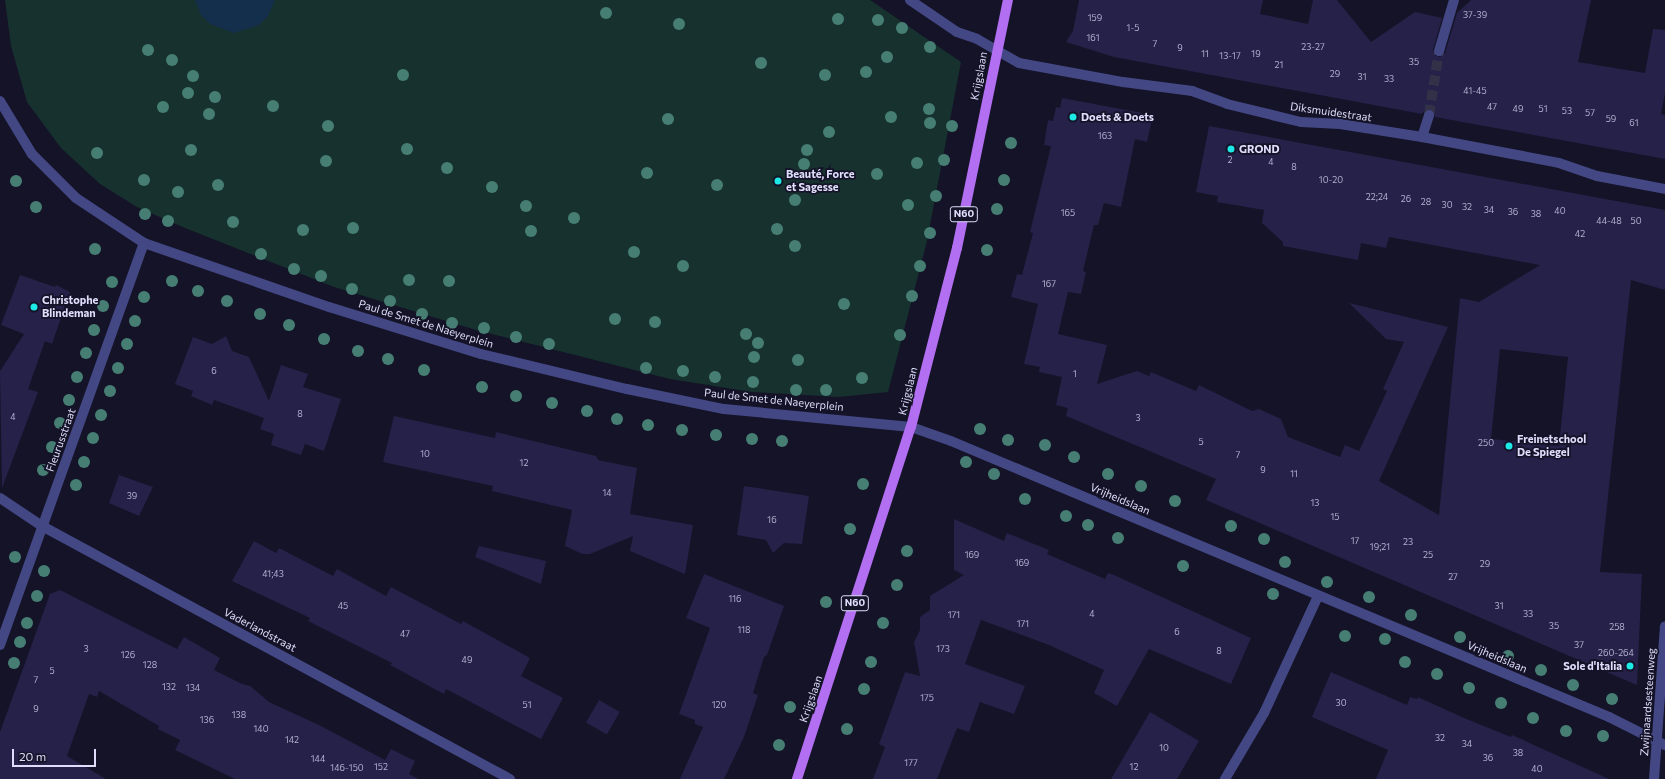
<!DOCTYPE html>
<html>
<head>
<meta charset="utf-8">
<style>
  body { margin:0 }
  #map { position:relative; width:1665px; height:779px; overflow:hidden; background:#141328; font-family:Commissioner,sans-serif }
  div>[style] { position:absolute }
  [style*='--x'] { left:calc(var(--x)*1px); top:calc(var(--y)*1px); width:calc(var(--w)*1px); rotate:calc(var(--a)*1deg) }
  .green>* { inset:0; background:#17322e }
  .water>* { inset:0; background:#142f4b }
  .building>* { inset:0; background:#252148; transform-origin:0 0 }
  .minor-tunnel>* { height:10px; margin-top:-5px; transform-origin:0; background:repeating-linear-gradient(90deg,#323148 0 10px,transparent 0 15px) }
  .minor>* { height:10px; margin:-5px; padding:0 5px; transform-origin:5px; border-radius:5px; background:#434783 }
  .major>* { height:10px; margin:-5px; padding:0 5px; transform-origin:5px; border-radius:5px; background:#b26ff1 }
  .trees>* { width:12px; height:12px; margin:-6px; border-radius:50%; background:#467e73 }
  .dots>* { width:11px; height:11px; translate:-50% -50%; box-sizing:border-box; border:2px solid #141328; border-radius:50% }
  span { translate:-50% -50%; white-space:nowrap; text-align:center; line-height:1.15; -webkit-text-stroke:3.5px #141328; paint-order:stroke }
  .number-label { font-size:9px; color:#b0afcf }
  .number-label span { -webkit-text-stroke-width:0 }
  .shield-label span { padding:1px 3px; background:#141328; border:1px solid; border-radius:3px; -webkit-text-stroke-width:0 }
  .shield-label { font-size:10px; color:#dedefc; font-weight:700 }
  .street-label { font-size:11px; color:#dedefc }
  .poi-label { font-size:11px; color:#dedefc; font-weight:700 }
  .left { translate:0 -50%; text-align:left }
  .right { translate:-100% -50%; text-align:right }
  .scale { position:absolute; left:12px; top:749px; width:84px; height:18px; box-sizing:border-box; border:2px solid #dedefc; border-top:0; padding-left:5px; font-size:12px; line-height:14px; white-space:nowrap; color:#dedefc; -webkit-text-stroke:3px #141328; paint-order:stroke }
</style>
</head>
<body>
<div id="map">
  <div class="green">
    <i style="clip-path:polygon(5px 0,870px 0,961px 62px,927px 241px,888px 392px,838px 397px,752px 392px,670px 379px,476px 330px,334px 287px,185px 228px,137px 207px,100px 184px,61px 148px,27px 102px,11px 46px)"></i>
  </div>
  <div class="water">
    <i style="clip-path:polygon(195px 0,275px 0,268px 16px,259px 25px,234px 33px,210px 24px,201px 15px)"></i>
  </div>
  <div class="building">
    <i style="clip-path:polygon(1079px 0,1263px 0,1260px 14px,1308px 24px,1313px 0,1337px 0,1371px 42px,1415px 12px,1442px 18px,1433px 50px,1434px 55px,1440px 57px,1445px 53px,1457px 13px,1471px 0,1591px 0,1578px 62px,1645px 73px,1653px 29px,1665px 30px,1665px 93px,1661px 114px,1665px 115px,1665px 159px,1435px 117px,1431px 109px,1425px 110px,1422px 114px,1114px 57px,1066px 42px,1073px 31px)"></i>
    <i style="clip-path:polygon(evenodd,1062px 98px,1153px 115px,1147px 142px,1135px 139px,1121px 207px,1104px 203px,1098px 225px,1094px 225px,1083px 271px,1086px 272px,1081px 294px,1068px 292px,1058px 334px,1107px 345px,1097px 384px,1137px 371px,1149px 376px,1151px 372px,1196px 391px,1199px 385px,1252px 411px,1259px 409px,1281px 419px,1288px 437px,1340px 457px,1345px 445px,1359px 451px,1387px 391px,1383px 389px,1404px 342px,1386px 339px,1349px 303px,1448px 327px,1379px 481px,1439px 515px,1460px 298px,1479px 302px,1540px 265px,1389px 237px,1386px 248px,1361px 243px,1358px 260px,1283px 246px,1283px 242px,1262px 223px,1264px 210px,1217px 202px,1218px 196px,1196px 192px,1209px 126px,1665px 210px,1665px 290px,1631px 280px,1600px 572px,1642px 574px,1637px 685px,1206px 500px,1216px 479px,1066px 416px,1068px 408px,1056px 405px,1062px 377px,1039px 372px,1040px 367px,1024px 364px,1038px 304px,1011px 297px,1017px 274px,1022px 275px,1033px 233px,1030px 232px,1051px 146px,1044px 145px,1048px 120px,1053px 121px,1056px 107px,1060px 108px,1062px 98px,1500px 349px,1568px 357px,1559px 446px,1491px 439px,1500px 349px)"></i>
    <i style="clip-path:polygon(20px 275px,55px 287px,56px 285px,70px 292px,52px 344px,45px 341px,28px 389px,38px 392px,2px 488px,0 371px,24px 334px,1px 325px)"></i>
    <i style="clip-path:polygon(226px 336px,232px 351px,249px 357px,269px 401px,281px 365px,308px 374px,303px 387px,341px 399px,324px 451px,305px 444px,301px 455px,271px 445px,274px 434px,260px 429px,264px 418px,214px 400px,212px 405px,191px 396px,193px 391px,175px 384px,193px 337px,212px 344px)"></i>
    <i style="clip-path:polygon(394px 416px,495px 438px,496px 432px,596px 456px,598px 460px,637px 468px,630px 514px,693px 525px,685px 574px,630px 551px,633px 536px,590px 554px,582px 554px,565px 546px,572px 510px,492px 491px,493px 486px,383px 462px)"></i>
    <i style="clip-path:polygon(119px 475px,153px 487px,139px 516px,109px 503px)"></i>
    <i style="clip-path:polygon(744px 486px,809px 496px,802px 544px,784px 543px,773px 553px,766px 540px,737px 535px)"></i>
    <i style="clip-path:polygon(954px 519px,1004px 541px,1007px 533px,1049px 550px,1047px 554px,1105px 579px,1108px 573px,1114px 575px,1251px 638px,1231px 684px,1149px 649px,1117px 706px,1094px 693px,1104px 670px,1049px 645px,981px 620px,965px 664px,1025px 686px,1014px 714px,980px 702px,969px 732px,957px 728px,937px 779px,873px 779px,885px 747px,879px 744px,905px 672px,920px 676px,914px 642px,920px 630px,920px 617px,930px 610px,930px 596px,964px 575px,954px 570px)"></i>
    <i style="clip-path:polygon(254px 541px,276px 553px,279px 548px,333px 576px,337px 569px,386px 596px,391px 587px,461px 624px,463px 621px,530px 658px,521px 676px,563px 698px,541px 739px,446px 689px,444px 694px,390px 665px,392px 663px,308px 621px,310px 618px,232px 581px)"></i>
    <i style="clip-path:polygon(479px 546px,546px 561px,541px 584px,475px 557px)"></i>
    <i style="clip-path:polygon(704px 574px,784px 606px,767px 655px,764px 657px,753px 693px,758px 695px,744px 737px,724px 779px,680px 779px,703px 727px,695px 724px,695px 720px,679px 714px,710px 628px,686px 618px)"></i>
    <i style="clip-path:polygon(60px 590px,177px 649px,184px 637px,220px 658px,214px 670px,242px 684px,250px 686px,269px 702px,321px 726px,385px 760px,391px 749px,415px 761px,409px 774px,419px 779px,235px 779px,175px 750px,180px 740px,158px 729px,159px 726px,99px 691px,97px 697px,89px 694px,67px 756px,106px 779px,0 779px,0 732px,50px 594px)"></i>
    <i style="clip-path:polygon(1331px 672px,1407px 705px,1410px 697px,1417px 699px,1418px 697px,1464px 718px,1511px 737px,1512px 735px,1609px 779px,1376px 779px,1388px 750px,1312px 717px)"></i>
    <i style="left:599px;top:700px;width:24px;height:26px;rotate:30deg"></i>
    <i style="clip-path:polygon(1150px 712px,1199px 741px,1177px 779px,1111px 779px)"></i>
  </div>
  <div class="minor-tunnel">
    <i style="--x:1429;--y:115;--w:65;--a:-81.1"></i>
  </div>
  <div class="minor">
    <i style="--x:910;--y:0;--w:57;--a:34.2"></i>
    <i style="--x:957;--y:32;--w:21;--a:19"></i>
    <i style="--x:977;--y:39;--w:48;--a:29.7"></i>
    <i style="--x:1019;--y:63;--w:106;--a:10.4"></i>
    <i style="--x:1123;--y:82;--w:70;--a:7.4"></i>
    <i style="--x:1192;--y:91;--w:37;--a:20"></i>
    <i style="--x:1227;--y:104;--w:76;--a:13.7"></i>
    <i style="--x:1301;--y:122;--w:39;--a:3"></i>
    <i style="--x:1340;--y:124;--w:83;--a:9"></i>
    <i style="--x:1422;--y:137;--w:139;--a:10.7"></i>
    <i style="--x:1559;--y:163;--w:40;--a:18.9"></i>
    <i style="--x:1597;--y:176;--w:69;--a:10.8"></i>
    <i style="--x:1439;--y:51;--w:53;--a:-73.6"></i>
    <i style="--x:0;--y:101;--w:62;--a:58.9"></i>
    <i style="--x:32;--y:154;--w:62;--a:45"></i>
    <i style="--x:76;--y:198;--w:82;--a:33.5"></i>
    <i style="--x:144;--y:243;--w:196;--a:19.1"></i>
    <i style="--x:329;--y:307;--w:159;--a:17.2"></i>
    <i style="--x:481;--y:354;--w:150;--a:13.5"></i>
    <i style="--x:627;--y:389;--w:99;--a:11.7"></i>
    <i style="--x:724;--y:409;--w:188;--a:5.5"></i>
    <i style="--x:911;--y:427;--w:42;--a:19.3"></i>
    <i style="--x:951;--y:441;--w:714;--a:22.76"></i>
    <i style="--x:1609;--y:717;--w:63;--a:26.6"></i>
    <i style="--x:1422;--y:137;--w:23;--a:-72"></i>
    <i style="--x:0;--y:498;--w:50;--a:33.7"></i>
    <i style="--x:42;--y:526;--w:532;--a:28.4"></i>
    <i style="--x:0;--y:645;--w:427;--a:-70.3"></i>
    <i style="--x:1225;--y:779;--w:77;--a:-59.4"></i>
    <i style="--x:1264;--y:713;--w:129;--a:-65.2"></i>
    <i style="--x:1654;--y:779;--w:153;--a:-85.9"></i>
  </div>
  <div class="major">
    <i style="--x:797;--y:779;--w:370;--a:-72.1"></i>
    <i style="--x:911;--y:427;--w:185;--a:-75.6"></i>
    <i style="--x:957;--y:248;--w:253;--a:-78.4"></i>
  </div>
  <div class="trees">
    <i style="left:606px;top:13px"></i>
    <i style="left:838px;top:19px"></i>
    <i style="left:878px;top:20px"></i>
    <i style="left:679px;top:24px"></i>
    <i style="left:902px;top:28px"></i>
    <i style="left:930px;top:47px"></i>
    <i style="left:148px;top:50px"></i>
    <i style="left:887px;top:57px"></i>
    <i style="left:172px;top:60px"></i>
    <i style="left:761px;top:63px"></i>
    <i style="left:866px;top:72px"></i>
    <i style="left:403px;top:75px"></i>
    <i style="left:825px;top:75px"></i>
    <i style="left:193px;top:76px"></i>
    <i style="left:188px;top:93px"></i>
    <i style="left:215px;top:97px"></i>
    <i style="left:273px;top:106px"></i>
    <i style="left:163px;top:107px"></i>
    <i style="left:929px;top:109px"></i>
    <i style="left:209px;top:114px"></i>
    <i style="left:891px;top:117px"></i>
    <i style="left:668px;top:119px"></i>
    <i style="left:930px;top:123px"></i>
    <i style="left:328px;top:126px"></i>
    <i style="left:952px;top:126px"></i>
    <i style="left:829px;top:132px"></i>
    <i style="left:1011px;top:143px"></i>
    <i style="left:407px;top:149px"></i>
    <i style="left:191px;top:150px"></i>
    <i style="left:807px;top:150px"></i>
    <i style="left:97px;top:153px"></i>
    <i style="left:944px;top:160px"></i>
    <i style="left:326px;top:161px"></i>
    <i style="left:917px;top:163px"></i>
    <i style="left:804px;top:164px"></i>
    <i style="left:447px;top:168px"></i>
    <i style="left:647px;top:173px"></i>
    <i style="left:877px;top:174px"></i>
    <i style="left:144px;top:180px"></i>
    <i style="left:1004px;top:180px"></i>
    <i style="left:16px;top:181px"></i>
    <i style="left:218px;top:185px"></i>
    <i style="left:717px;top:185px"></i>
    <i style="left:492px;top:187px"></i>
    <i style="left:178px;top:192px"></i>
    <i style="left:936px;top:196px"></i>
    <i style="left:795px;top:200px"></i>
    <i style="left:908px;top:205px"></i>
    <i style="left:526px;top:206px"></i>
    <i style="left:36px;top:207px"></i>
    <i style="left:997px;top:209px"></i>
    <i style="left:145px;top:214px"></i>
    <i style="left:574px;top:218px"></i>
    <i style="left:168px;top:221px"></i>
    <i style="left:233px;top:222px"></i>
    <i style="left:353px;top:228px"></i>
    <i style="left:777px;top:229px"></i>
    <i style="left:303px;top:230px"></i>
    <i style="left:531px;top:231px"></i>
    <i style="left:930px;top:233px"></i>
    <i style="left:795px;top:246px"></i>
    <i style="left:95px;top:249px"></i>
    <i style="left:987px;top:250px"></i>
    <i style="left:634px;top:252px"></i>
    <i style="left:261px;top:254px"></i>
    <i style="left:683px;top:266px"></i>
    <i style="left:920px;top:266px"></i>
    <i style="left:294px;top:269px"></i>
    <i style="left:321px;top:276px"></i>
    <i style="left:409px;top:280px"></i>
    <i style="left:172px;top:281px"></i>
    <i style="left:449px;top:281px"></i>
    <i style="left:112px;top:282px"></i>
    <i style="left:352px;top:289px"></i>
    <i style="left:198px;top:291px"></i>
    <i style="left:912px;top:296px"></i>
    <i style="left:144px;top:297px"></i>
    <i style="left:227px;top:301px"></i>
    <i style="left:390px;top:301px"></i>
    <i style="left:844px;top:304px"></i>
    <i style="left:103px;top:306px"></i>
    <i style="left:260px;top:314px"></i>
    <i style="left:422px;top:314px"></i>
    <i style="left:615px;top:319px"></i>
    <i style="left:135px;top:321px"></i>
    <i style="left:655px;top:322px"></i>
    <i style="left:452px;top:323px"></i>
    <i style="left:289px;top:325px"></i>
    <i style="left:484px;top:328px"></i>
    <i style="left:94px;top:330px"></i>
    <i style="left:746px;top:334px"></i>
    <i style="left:900px;top:335px"></i>
    <i style="left:516px;top:337px"></i>
    <i style="left:324px;top:339px"></i>
    <i style="left:758px;top:343px"></i>
    <i style="left:127px;top:344px"></i>
    <i style="left:549px;top:344px"></i>
    <i style="left:358px;top:351px"></i>
    <i style="left:86px;top:353px"></i>
    <i style="left:754px;top:357px"></i>
    <i style="left:388px;top:359px"></i>
    <i style="left:798px;top:360px"></i>
    <i style="left:118px;top:368px"></i>
    <i style="left:646px;top:368px"></i>
    <i style="left:424px;top:370px"></i>
    <i style="left:683px;top:371px"></i>
    <i style="left:77px;top:377px"></i>
    <i style="left:715px;top:377px"></i>
    <i style="left:862px;top:378px"></i>
    <i style="left:753px;top:382px"></i>
    <i style="left:482px;top:387px"></i>
    <i style="left:796px;top:390px"></i>
    <i style="left:826px;top:390px"></i>
    <i style="left:110px;top:391px"></i>
    <i style="left:516px;top:396px"></i>
    <i style="left:69px;top:400px"></i>
    <i style="left:552px;top:403px"></i>
    <i style="left:587px;top:411px"></i>
    <i style="left:101px;top:415px"></i>
    <i style="left:617px;top:419px"></i>
    <i style="left:60px;top:423px"></i>
    <i style="left:648px;top:425px"></i>
    <i style="left:980px;top:429px"></i>
    <i style="left:682px;top:430px"></i>
    <i style="left:716px;top:435px"></i>
    <i style="left:93px;top:438px"></i>
    <i style="left:752px;top:439px"></i>
    <i style="left:1008px;top:440px"></i>
    <i style="left:782px;top:441px"></i>
    <i style="left:1045px;top:445px"></i>
    <i style="left:52px;top:447px"></i>
    <i style="left:1074px;top:457px"></i>
    <i style="left:84px;top:462px"></i>
    <i style="left:966px;top:462px"></i>
    <i style="left:43px;top:470px"></i>
    <i style="left:994px;top:474px"></i>
    <i style="left:1108px;top:474px"></i>
    <i style="left:863px;top:484px"></i>
    <i style="left:76px;top:485px"></i>
    <i style="left:1141px;top:486px"></i>
    <i style="left:1025px;top:499px"></i>
    <i style="left:1175px;top:501px"></i>
    <i style="left:1066px;top:516px"></i>
    <i style="left:1088px;top:525px"></i>
    <i style="left:1231px;top:526px"></i>
    <i style="left:850px;top:529px"></i>
    <i style="left:1118px;top:538px"></i>
    <i style="left:1264px;top:539px"></i>
    <i style="left:907px;top:551px"></i>
    <i style="left:15px;top:557px"></i>
    <i style="left:1285px;top:562px"></i>
    <i style="left:1183px;top:566px"></i>
    <i style="left:44px;top:571px"></i>
    <i style="left:1327px;top:582px"></i>
    <i style="left:897px;top:585px"></i>
    <i style="left:1273px;top:594px"></i>
    <i style="left:37px;top:596px"></i>
    <i style="left:1369px;top:597px"></i>
    <i style="left:826px;top:602px"></i>
    <i style="left:1411px;top:615px"></i>
    <i style="left:27px;top:623px"></i>
    <i style="left:883px;top:623px"></i>
    <i style="left:1345px;top:636px"></i>
    <i style="left:1460px;top:637px"></i>
    <i style="left:1385px;top:639px"></i>
    <i style="left:20px;top:642px"></i>
    <i style="left:1508px;top:656px"></i>
    <i style="left:871px;top:662px"></i>
    <i style="left:1405px;top:662px"></i>
    <i style="left:14px;top:663px"></i>
    <i style="left:1541px;top:670px"></i>
    <i style="left:1437px;top:674px"></i>
    <i style="left:1573px;top:685px"></i>
    <i style="left:1469px;top:688px"></i>
    <i style="left:864px;top:689px"></i>
    <i style="left:1612px;top:699px"></i>
    <i style="left:1501px;top:703px"></i>
    <i style="left:790px;top:707px"></i>
    <i style="left:1533px;top:718px"></i>
    <i style="left:847px;top:729px"></i>
    <i style="left:1566px;top:731px"></i>
    <i style="left:1603px;top:736px"></i>
    <i style="left:779px;top:745px"></i>
  </div>
  <div class="dots">
    <i style="left:1073px;top:117px;background:#1de9e7"></i>
    <i style="left:1231px;top:149px;background:#1de9e7"></i>
    <i style="left:778px;top:181px;background:#1de9e7"></i>
    <i style="left:34px;top:307px;background:#1de9e7"></i>
    <i style="left:1509px;top:446px;background:#1de9e7"></i>
    <i style="left:1630px;top:666px;background:#1de9e7"></i>
  </div>
  <div class="number-label">
    <span style="left:1475px;top:15px">37-39</span>
    <span style="left:1095px;top:18px">159</span>
    <span style="left:1133px;top:28px">1-5</span>
    <span style="left:1093px;top:38px">161</span>
    <span style="left:1155px;top:44px">7</span>
    <span style="left:1313px;top:47px">23-27</span>
    <span style="left:1180px;top:48px">9</span>
    <span style="left:1205px;top:54px">11</span>
    <span style="left:1256px;top:54px">19</span>
    <span style="left:1230px;top:56px">13-17</span>
    <span style="left:1414px;top:62px">35</span>
    <span style="left:1279px;top:65px">21</span>
    <span style="left:1335px;top:74px">29</span>
    <span style="left:1362px;top:77px">31</span>
    <span style="left:1389px;top:79px">33</span>
    <span style="left:1475px;top:91px">41-45</span>
    <span style="left:1492px;top:107px">47</span>
    <span style="left:1518px;top:109px">49</span>
    <span style="left:1543px;top:109px">51</span>
    <span style="left:1567px;top:111px">53</span>
    <span style="left:1590px;top:113px">57</span>
    <span style="left:1611px;top:119px">59</span>
    <span style="left:1634px;top:123px">61</span>
    <span style="left:1105px;top:136px">163</span>
    <span style="left:1230px;top:160px">2</span>
    <span style="left:1271px;top:162px">4</span>
    <span style="left:1294px;top:167px">8</span>
    <span style="left:1331px;top:180px">10-20</span>
    <span style="left:1377px;top:197px">22;24</span>
    <span style="left:1406px;top:199px">26</span>
    <span style="left:1426px;top:202px">28</span>
    <span style="left:1447px;top:205px">30</span>
    <span style="left:1467px;top:207px">32</span>
    <span style="left:1489px;top:210px">34</span>
    <span style="left:1560px;top:211px">40</span>
    <span style="left:1513px;top:212px">36</span>
    <span style="left:1068px;top:213px">165</span>
    <span style="left:1536px;top:214px">38</span>
    <span style="left:1609px;top:221px">44-48</span>
    <span style="left:1636px;top:221px">50</span>
    <span style="left:1580px;top:234px">42</span>
    <span style="left:1049px;top:284px">167</span>
    <span style="left:214px;top:371px">6</span>
    <span style="left:1075px;top:374px">1</span>
    <span style="left:300px;top:414px">8</span>
    <span style="left:13px;top:417px">4</span>
    <span style="left:1138px;top:418px">3</span>
    <span style="left:1201px;top:442px">5</span>
    <span style="left:1486px;top:443px">250</span>
    <span style="left:425px;top:454px">10</span>
    <span style="left:1238px;top:455px">7</span>
    <span style="left:524px;top:463px">12</span>
    <span style="left:1263px;top:470px">9</span>
    <span style="left:1294px;top:474px">11</span>
    <span style="left:607px;top:493px">14</span>
    <span style="left:132px;top:496px">39</span>
    <span style="left:1315px;top:503px">13</span>
    <span style="left:1335px;top:517px">15</span>
    <span style="left:772px;top:520px">16</span>
    <span style="left:1355px;top:541px">17</span>
    <span style="left:1408px;top:542px">23</span>
    <span style="left:1380px;top:547px">19;21</span>
    <span style="left:972px;top:555px">169</span>
    <span style="left:1428px;top:555px">25</span>
    <span style="left:1022px;top:563px">169</span>
    <span style="left:1485px;top:564px">29</span>
    <span style="left:273px;top:574px">41;43</span>
    <span style="left:1453px;top:577px">27</span>
    <span style="left:735px;top:599px">116</span>
    <span style="left:343px;top:606px">45</span>
    <span style="left:1499px;top:606px">31</span>
    <span style="left:1092px;top:614px">4</span>
    <span style="left:1528px;top:614px">33</span>
    <span style="left:954px;top:615px">171</span>
    <span style="left:1023px;top:624px">171</span>
    <span style="left:1554px;top:626px">35</span>
    <span style="left:1617px;top:627px">258</span>
    <span style="left:744px;top:630px">118</span>
    <span style="left:1177px;top:632px">6</span>
    <span style="left:405px;top:634px">47</span>
    <span style="left:1579px;top:645px">37</span>
    <span style="left:86px;top:649px">3</span>
    <span style="left:943px;top:649px">173</span>
    <span style="left:1219px;top:651px">8</span>
    <span style="left:1616px;top:653px">260-264</span>
    <span style="left:128px;top:655px">126</span>
    <span style="left:467px;top:660px">49</span>
    <span style="left:150px;top:665px">128</span>
    <span style="left:52px;top:671px">5</span>
    <span style="left:36px;top:680px">7</span>
    <span style="left:169px;top:687px">132</span>
    <span style="left:193px;top:688px">134</span>
    <span style="left:927px;top:698px">175</span>
    <span style="left:1341px;top:703px">30</span>
    <span style="left:527px;top:705px">51</span>
    <span style="left:719px;top:705px">120</span>
    <span style="left:36px;top:709px">9</span>
    <span style="left:239px;top:715px">138</span>
    <span style="left:207px;top:720px">136</span>
    <span style="left:261px;top:729px">140</span>
    <span style="left:1440px;top:738px">32</span>
    <span style="left:292px;top:740px">142</span>
    <span style="left:1467px;top:744px">34</span>
    <span style="left:1164px;top:748px">10</span>
    <span style="left:1518px;top:753px">38</span>
    <span style="left:1488px;top:758px">36</span>
    <span style="left:318px;top:759px">144</span>
    <span style="left:911px;top:763px">177</span>
    <span style="left:381px;top:767px">152</span>
    <span style="left:1134px;top:767px">12</span>
    <span style="left:347px;top:768px">146-150</span>
    <span style="left:1537px;top:769px">40</span>
  </div>
  <div class="shield-label">
    <span style="left:964px;top:214px">N60</span>
    <span style="left:855px;top:603px">N60</span>
  </div>
  <div class="street-label">
    <span style="left:979px;top:76px;rotate:-79deg">Krijgslaan</span>
    <span style="left:1331px;top:112px;rotate:8deg">Diksmuidestraat</span>
    <span style="left:426px;top:324px;rotate:17deg">Paul de Smet de Naeyerplein</span>
    <span style="left:908px;top:391px;rotate:-76deg">Krijgslaan</span>
    <span style="left:774px;top:400px;rotate:6deg">Paul de Smet de Naeyerplein</span>
    <span style="left:61px;top:440px;rotate:-70deg">Fleurusstraat</span>
    <span style="left:1120px;top:499px;rotate:23deg">Vrijheidslaan</span>
    <span style="left:260px;top:630px;rotate:28deg">Vaderlandstraat</span>
    <span style="left:1497px;top:657px;rotate:23deg">Vrijheidslaan</span>
    <span style="left:811px;top:699px;rotate:-71deg">Krijgslaan</span>
    <span style="left:1648px;top:702px;rotate:-86deg">Zwijnaardsesteenweg</span>
  </div>
  <div class="poi-label">
    <span class="left" style="left:1081px;top:117px">Doets &amp; Doets</span>
    <span class="left" style="left:1239px;top:149px">GROND</span>
    <span class="left" style="left:786px;top:181px">Beauté, Force<br>et Sagesse</span>
    <span class="left" style="left:42px;top:307px">Christophe<br>Blindeman</span>
    <span class="left" style="left:1517px;top:446px">Freinetschool<br>De Spiegel</span>
    <span class="right" style="left:1622px;top:666px">Sole d'Italia</span>
  </div>
  <div class="scale">20 m</div>
</div>
</body>
</html>
